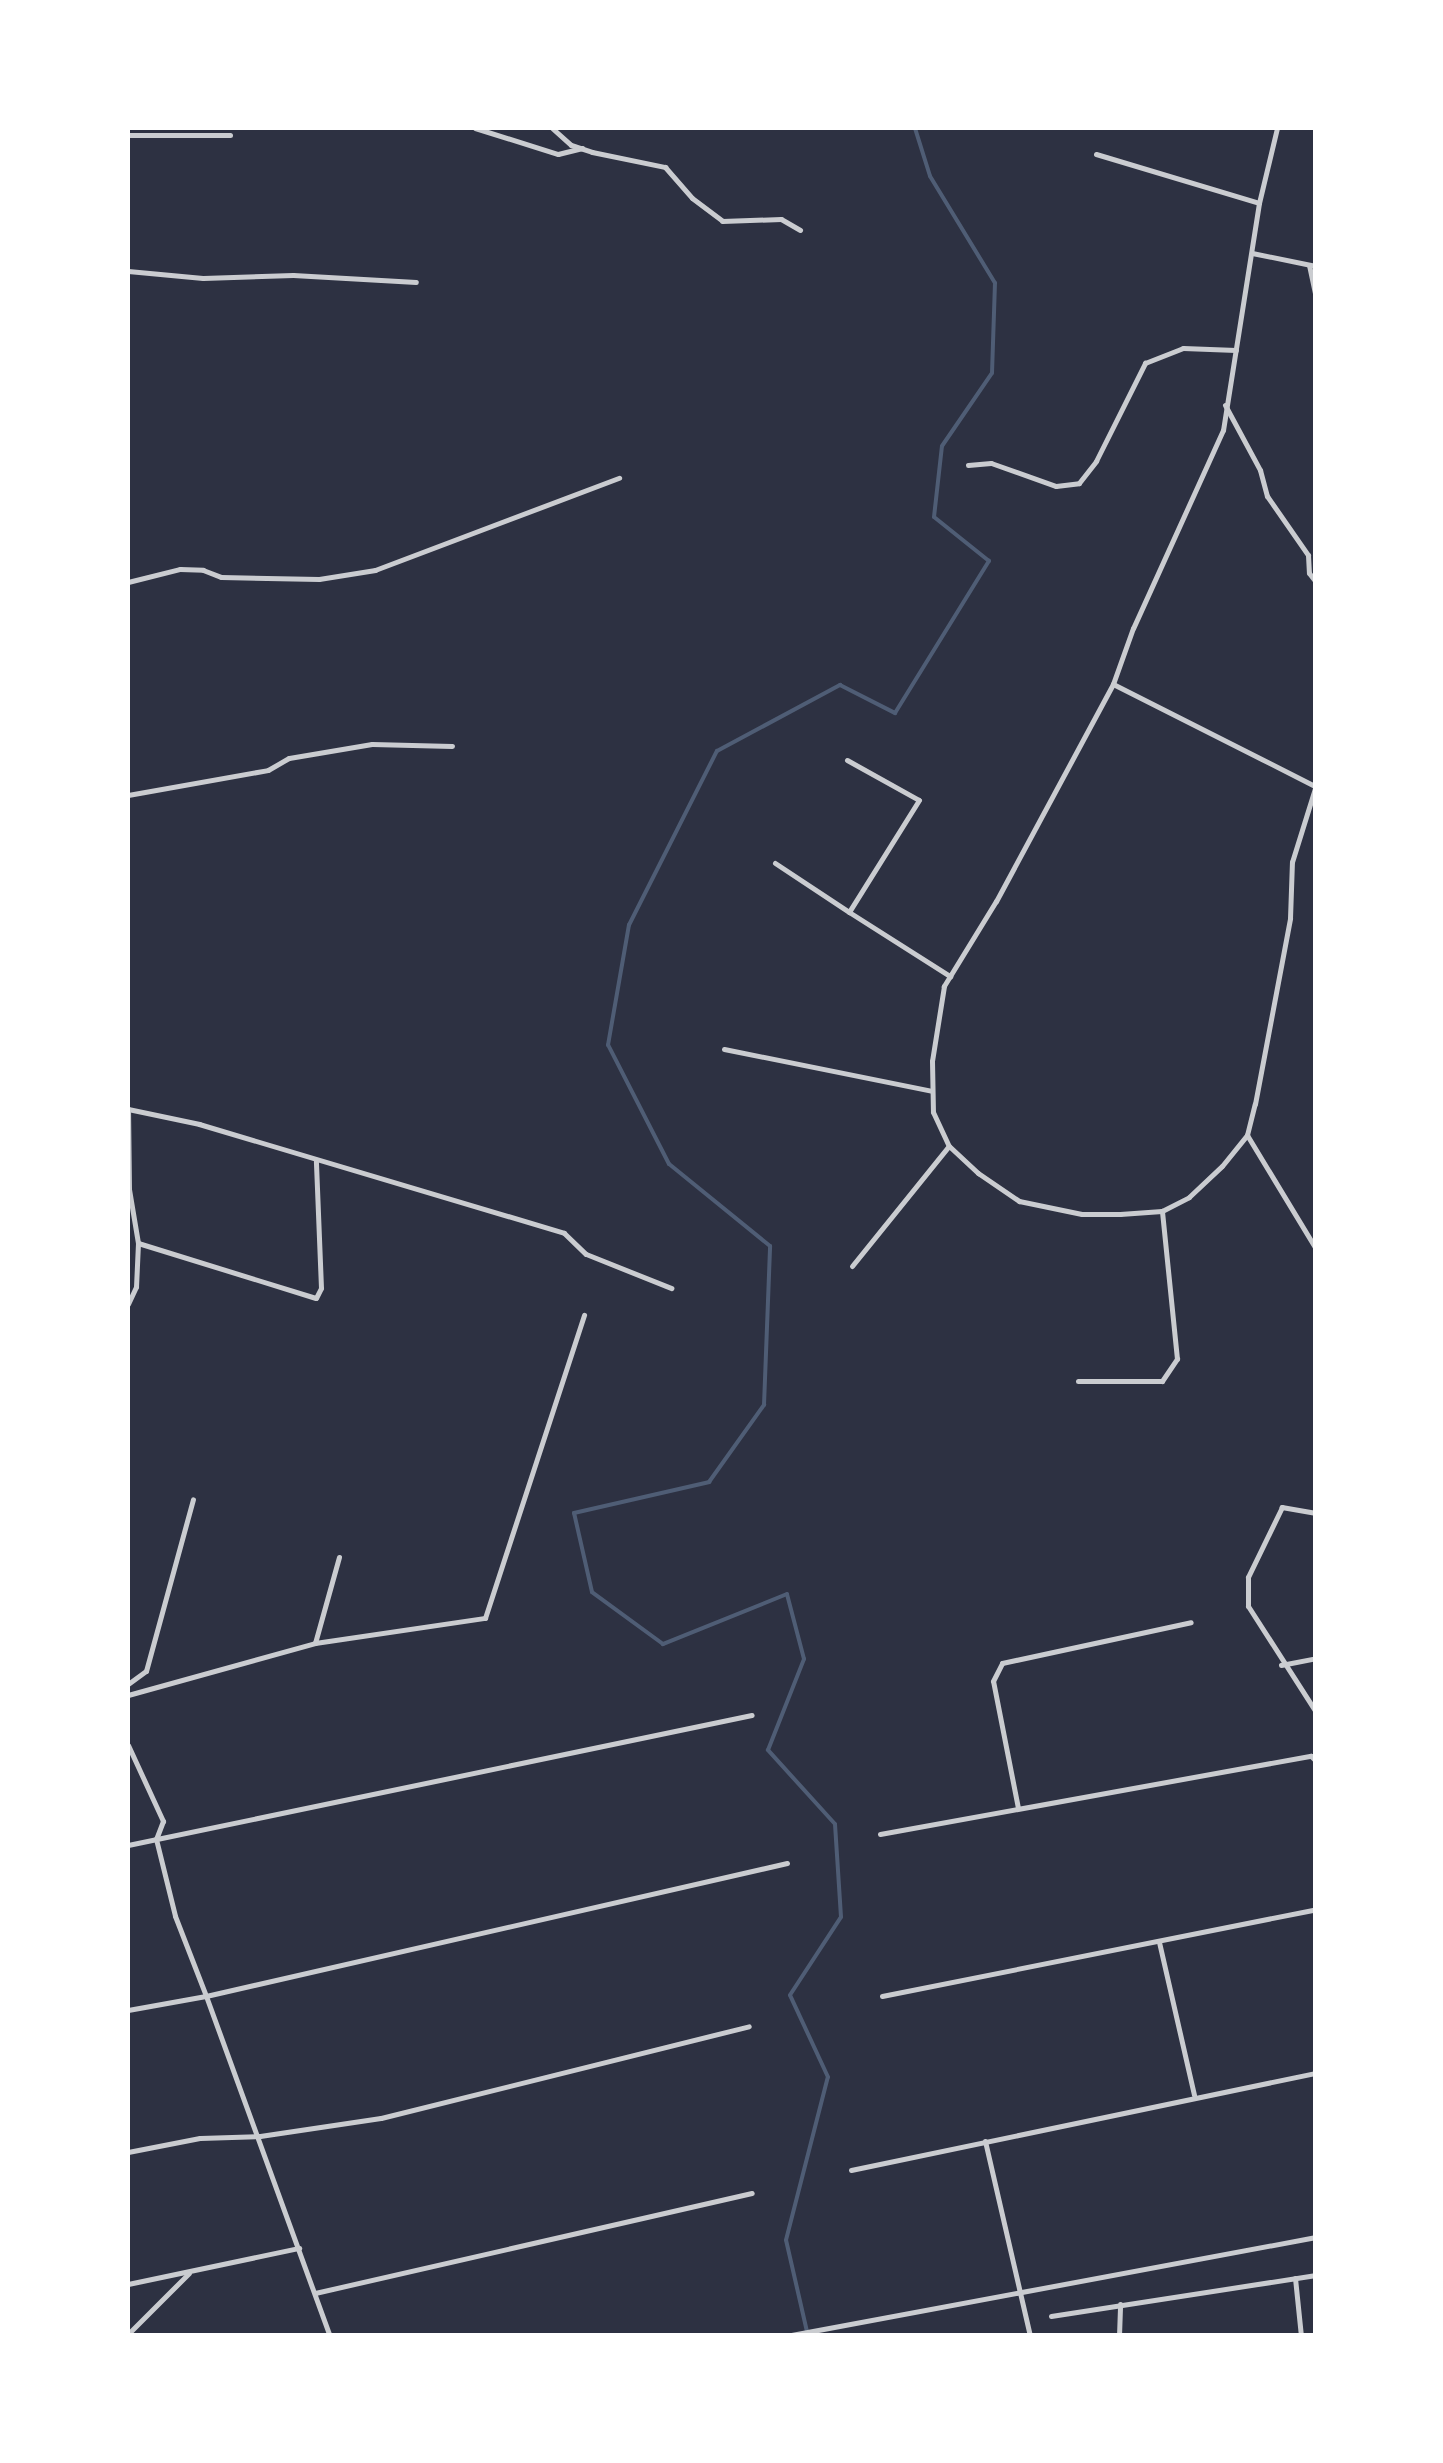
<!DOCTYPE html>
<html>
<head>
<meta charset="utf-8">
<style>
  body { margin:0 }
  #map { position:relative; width:1443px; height:2463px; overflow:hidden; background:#2d3142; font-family:"Fira Sans Condensed",sans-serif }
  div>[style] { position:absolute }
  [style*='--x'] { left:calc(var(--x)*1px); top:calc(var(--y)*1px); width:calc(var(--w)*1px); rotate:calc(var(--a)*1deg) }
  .stream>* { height:4px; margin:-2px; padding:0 2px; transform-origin:2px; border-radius:2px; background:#4f5d75 }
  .minor>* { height:5px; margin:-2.5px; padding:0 2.5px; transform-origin:2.5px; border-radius:2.5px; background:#caccd0 }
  span { translate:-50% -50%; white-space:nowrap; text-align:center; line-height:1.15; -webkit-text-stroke:10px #fff; paint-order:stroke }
  .frame { position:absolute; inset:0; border:130px solid #fff; pointer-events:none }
</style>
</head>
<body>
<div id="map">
  <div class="stream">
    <i style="--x:808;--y:2336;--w:98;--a:-102.9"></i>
    <i style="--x:786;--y:2240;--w:168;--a:-75.6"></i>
    <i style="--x:828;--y:2077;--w:90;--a:-114.9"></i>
    <i style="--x:790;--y:1995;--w:93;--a:-56.8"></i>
    <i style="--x:841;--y:1917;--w:93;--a:-93.7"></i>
    <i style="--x:835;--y:1824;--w:100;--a:-132.2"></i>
    <i style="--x:768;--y:1750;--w:98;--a:-68.4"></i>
    <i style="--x:804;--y:1659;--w:67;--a:-104.7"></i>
    <i style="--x:787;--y:1594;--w:134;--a:158"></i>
    <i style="--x:663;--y:1644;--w:88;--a:-143.8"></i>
    <i style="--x:592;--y:1592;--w:81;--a:-102.8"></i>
    <i style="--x:574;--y:1513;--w:139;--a:-12.9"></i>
    <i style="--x:709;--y:1482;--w:95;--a:-54.5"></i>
    <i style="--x:764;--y:1405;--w:159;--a:-87.8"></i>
    <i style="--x:770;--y:1246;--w:130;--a:-140.9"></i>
    <i style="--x:669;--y:1164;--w:134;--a:-117.1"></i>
    <i style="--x:608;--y:1045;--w:122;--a:-80.1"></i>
    <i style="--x:629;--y:925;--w:195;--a:-63.2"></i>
    <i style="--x:717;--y:751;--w:140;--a:-28.2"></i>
    <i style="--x:840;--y:685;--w:62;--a:27"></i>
    <i style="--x:895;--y:713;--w:179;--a:-58.3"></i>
    <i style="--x:989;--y:561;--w:70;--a:-141.3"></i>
    <i style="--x:934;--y:517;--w:71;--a:-83.6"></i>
    <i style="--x:942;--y:446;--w:88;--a:-55.6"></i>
    <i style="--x:992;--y:373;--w:90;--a:-88.1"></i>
    <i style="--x:995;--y:283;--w:125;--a:-121.3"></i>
    <i style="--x:930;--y:176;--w:50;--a:-107.4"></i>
  </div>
  <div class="minor">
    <i style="--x:475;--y:128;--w:87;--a:17.4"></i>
    <i style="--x:558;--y:154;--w:25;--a:-14"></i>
    <i style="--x:552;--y:128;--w:25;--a:42"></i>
    <i style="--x:571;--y:145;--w:22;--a:18"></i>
    <i style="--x:592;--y:152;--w:75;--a:11.6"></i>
    <i style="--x:665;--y:167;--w:41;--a:48.9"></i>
    <i style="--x:692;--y:198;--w:38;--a:37"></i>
    <i style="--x:722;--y:221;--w:59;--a:-1.9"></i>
    <i style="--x:781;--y:219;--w:22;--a:30"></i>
    <i style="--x:1277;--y:128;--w:77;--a:103.5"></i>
    <i style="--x:1259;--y:203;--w:230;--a:99"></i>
    <i style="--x:1223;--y:430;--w:217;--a:114.4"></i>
    <i style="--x:1133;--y:628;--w:59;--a:109.7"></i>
    <i style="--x:1113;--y:684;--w:247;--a:118.3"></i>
    <i style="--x:996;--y:901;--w:100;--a:121.5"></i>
    <i style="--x:944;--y:986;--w:76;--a:99.1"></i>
    <i style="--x:932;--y:1061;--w:51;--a:88.9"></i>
    <i style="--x:933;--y:1112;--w:38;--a:65"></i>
    <i style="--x:949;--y:1146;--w:40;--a:43"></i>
    <i style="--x:978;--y:1173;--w:50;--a:34.3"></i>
    <i style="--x:1019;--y:1201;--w:64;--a:11.7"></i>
    <i style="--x:1082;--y:1214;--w:38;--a:0"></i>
    <i style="--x:1120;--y:1214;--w:42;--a:-4.1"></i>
    <i style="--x:1162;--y:1211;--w:30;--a:-27"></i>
    <i style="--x:1189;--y:1197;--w:45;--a:-43.2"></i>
    <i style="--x:1222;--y:1166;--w:40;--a:-51"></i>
    <i style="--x:1247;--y:1135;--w:32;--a:-76"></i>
    <i style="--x:1255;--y:1104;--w:189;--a:-79.3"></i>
    <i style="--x:1290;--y:918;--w:56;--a:-88"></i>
    <i style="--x:1292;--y:862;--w:81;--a:-72.7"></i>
    <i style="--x:128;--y:135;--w:102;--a:0"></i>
    <i style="--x:1096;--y:154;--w:170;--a:16.7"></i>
    <i style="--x:1252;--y:253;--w:65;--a:11.5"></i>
    <i style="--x:1309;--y:265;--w:35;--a:78"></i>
    <i style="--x:128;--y:271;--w:75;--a:5.3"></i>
    <i style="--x:203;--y:278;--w:90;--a:-1.9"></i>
    <i style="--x:293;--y:275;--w:123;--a:3.3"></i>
    <i style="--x:1225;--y:405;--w:74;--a:61.7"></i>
    <i style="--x:1260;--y:470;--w:27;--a:75"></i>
    <i style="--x:1267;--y:496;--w:72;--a:55.2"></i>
    <i style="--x:1308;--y:555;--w:18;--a:87"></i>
    <i style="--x:1309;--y:573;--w:11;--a:52"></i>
    <i style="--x:968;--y:465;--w:23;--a:-5"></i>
    <i style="--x:991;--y:463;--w:69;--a:19.5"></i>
    <i style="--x:1056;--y:486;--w:23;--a:-7"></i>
    <i style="--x:1079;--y:483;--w:28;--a:-52"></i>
    <i style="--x:1096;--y:461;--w:110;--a:-63.4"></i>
    <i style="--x:1145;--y:363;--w:41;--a:-21.5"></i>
    <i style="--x:1183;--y:348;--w:53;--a:2.2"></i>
    <i style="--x:128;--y:582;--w:54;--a:-14"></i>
    <i style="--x:180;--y:569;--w:23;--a:2"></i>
    <i style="--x:203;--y:570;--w:19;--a:21"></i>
    <i style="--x:221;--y:577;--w:98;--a:1.2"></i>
    <i style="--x:319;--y:579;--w:57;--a:-9.1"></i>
    <i style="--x:375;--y:570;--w:261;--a:-20.7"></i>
    <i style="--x:1113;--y:684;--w:226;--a:26.8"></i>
    <i style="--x:847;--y:760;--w:82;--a:29.1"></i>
    <i style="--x:919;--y:800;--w:132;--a:122"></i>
    <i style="--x:849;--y:912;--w:120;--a:32.4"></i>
    <i style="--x:128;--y:795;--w:142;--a:-10.1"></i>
    <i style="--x:268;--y:770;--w:24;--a:-30"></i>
    <i style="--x:289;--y:758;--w:84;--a:-9.6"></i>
    <i style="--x:372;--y:744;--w:80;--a:1.4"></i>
    <i style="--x:775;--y:863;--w:89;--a:33.5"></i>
    <i style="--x:724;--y:1049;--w:212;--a:11.4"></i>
    <i style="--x:128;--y:1109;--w:73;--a:11.9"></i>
    <i style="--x:199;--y:1124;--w:381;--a:16.6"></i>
    <i style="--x:564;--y:1233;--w:30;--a:44"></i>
    <i style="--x:586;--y:1254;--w:92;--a:21.8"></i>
    <i style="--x:1247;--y:1135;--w:133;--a:58.8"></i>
    <i style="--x:138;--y:1243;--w:186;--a:17.2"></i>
    <i style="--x:316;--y:1298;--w:11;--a:-63"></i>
    <i style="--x:321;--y:1288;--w:127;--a:-92.3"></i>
    <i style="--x:852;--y:1266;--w:154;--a:-51.1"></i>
    <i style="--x:128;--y:1304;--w:19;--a:-65"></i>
    <i style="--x:136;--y:1287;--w:44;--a:-87.4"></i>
    <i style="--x:138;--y:1243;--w:55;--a:-99.5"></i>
    <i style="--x:129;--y:1189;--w:80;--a:-90.7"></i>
    <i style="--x:1078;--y:1381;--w:84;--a:0"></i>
    <i style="--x:1162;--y:1381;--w:27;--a:-56"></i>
    <i style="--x:1177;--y:1359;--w:149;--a:-95.8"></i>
    <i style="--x:1316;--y:1513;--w:35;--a:-170"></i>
    <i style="--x:1282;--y:1507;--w:78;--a:115.9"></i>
    <i style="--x:1248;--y:1577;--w:29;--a:90"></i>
    <i style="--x:1248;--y:1606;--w:126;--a:57.3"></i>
    <i style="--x:339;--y:1557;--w:89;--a:105.6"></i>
    <i style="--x:315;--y:1643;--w:172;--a:-8.4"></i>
    <i style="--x:485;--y:1618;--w:319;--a:-71.9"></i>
    <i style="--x:1281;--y:1665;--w:36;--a:-11"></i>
    <i style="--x:128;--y:1684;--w:22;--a:-36"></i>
    <i style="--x:146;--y:1671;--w:178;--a:-74.7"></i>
    <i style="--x:128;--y:1695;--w:194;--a:-15.5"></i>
    <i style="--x:128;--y:1745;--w:84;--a:65.3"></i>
    <i style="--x:163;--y:1821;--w:19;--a:111"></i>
    <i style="--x:156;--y:1839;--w:79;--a:76.1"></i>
    <i style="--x:175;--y:1916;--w:86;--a:68.8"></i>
    <i style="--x:206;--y:1996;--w:596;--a:-12.89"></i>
    <i style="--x:1018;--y:1808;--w:129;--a:-101.1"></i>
    <i style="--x:993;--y:1681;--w:20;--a:-63"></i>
    <i style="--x:1002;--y:1663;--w:193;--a:-12.2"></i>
    <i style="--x:880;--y:1834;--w:438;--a:-10.3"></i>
    <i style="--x:1311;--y:1756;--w:7;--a:45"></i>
    <i style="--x:128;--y:1845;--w:637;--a:-11.77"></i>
    <i style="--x:1159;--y:1942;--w:157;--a:77.1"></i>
    <i style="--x:882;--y:1996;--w:443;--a:-11.3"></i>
    <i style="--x:128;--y:2010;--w:79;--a:-10.2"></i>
    <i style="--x:206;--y:1996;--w:362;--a:70"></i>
    <i style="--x:985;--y:2141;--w:200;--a:77"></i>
    <i style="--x:128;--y:2152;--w:73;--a:-11"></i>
    <i style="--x:200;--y:2138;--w:60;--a:-1.9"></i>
    <i style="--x:260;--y:2136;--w:122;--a:-8.5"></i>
    <i style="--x:381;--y:2118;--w:379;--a:-14"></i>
    <i style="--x:851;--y:2170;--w:475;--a:-11.8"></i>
    <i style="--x:1295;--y:2278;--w:58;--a:84.1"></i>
    <i style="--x:128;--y:2284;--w:175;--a:-11.9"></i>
    <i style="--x:315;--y:2293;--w:448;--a:-12.9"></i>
    <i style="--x:1051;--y:2316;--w:268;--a:-8.8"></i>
    <i style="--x:128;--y:2334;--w:86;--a:-45"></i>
    <i style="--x:786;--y:2336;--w:539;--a:-10.58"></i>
    <i style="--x:1119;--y:2336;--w:32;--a:-88"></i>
  </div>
  <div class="frame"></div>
</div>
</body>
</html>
